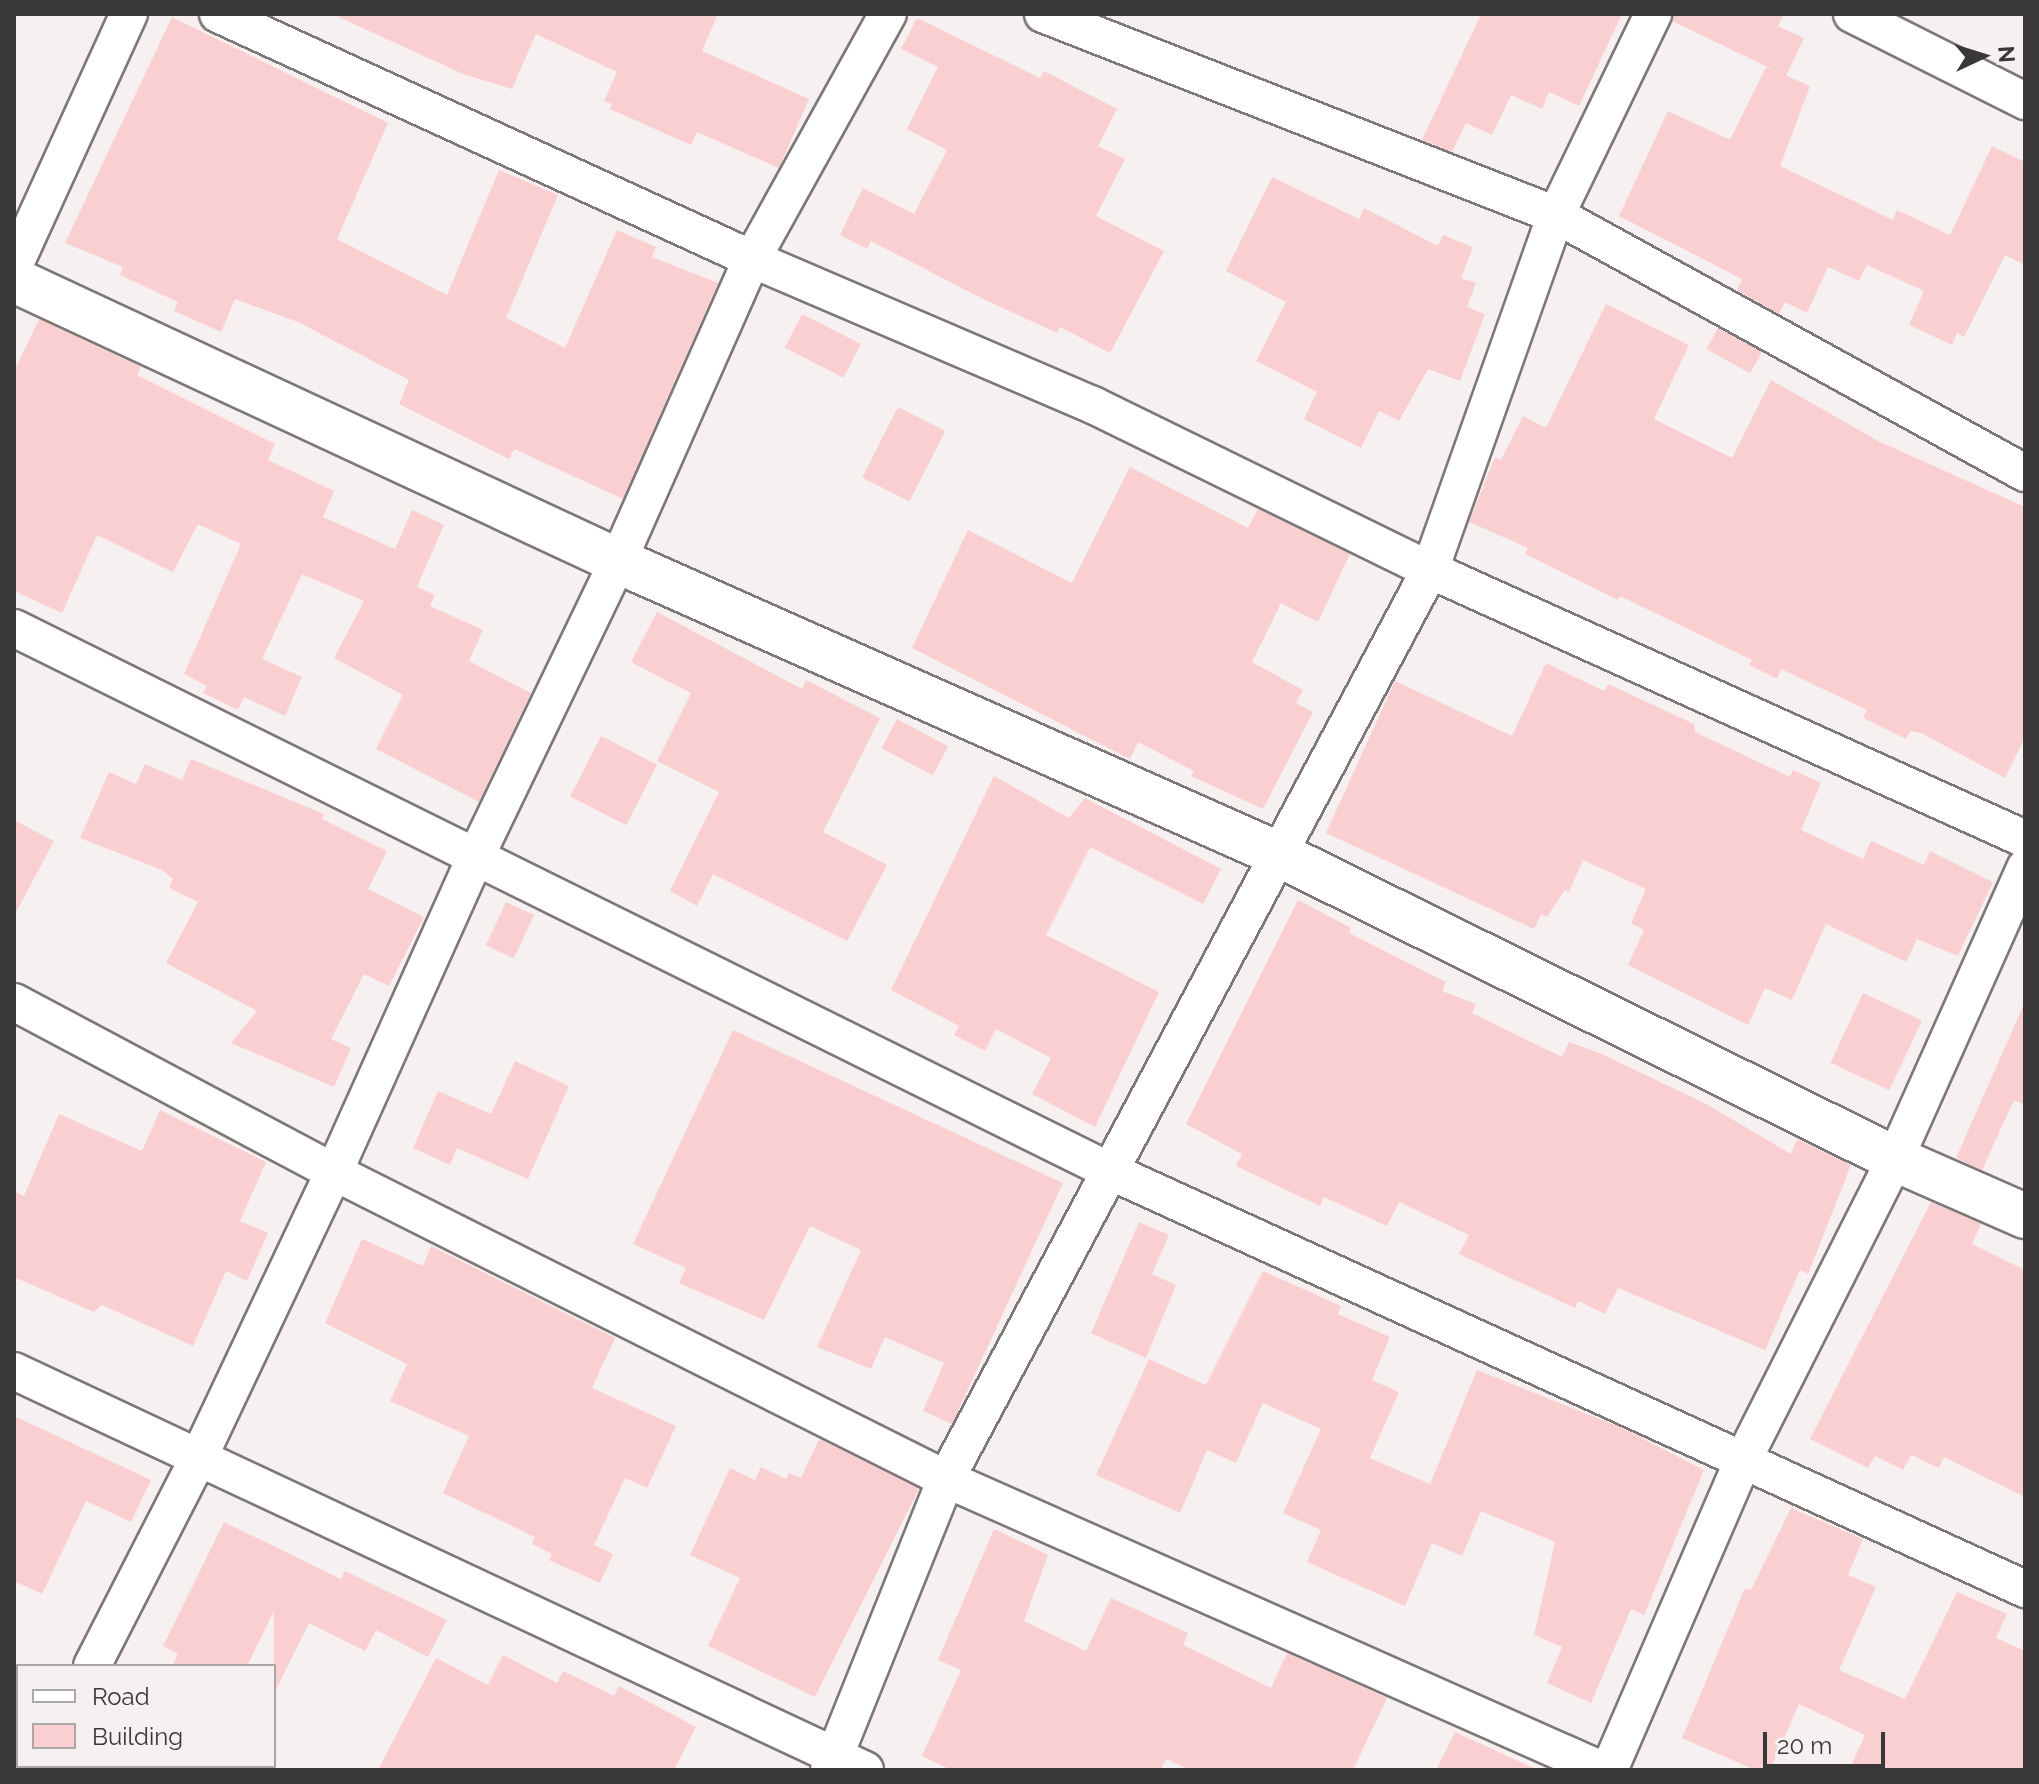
<!DOCTYPE html>
<html>
<head>
<meta charset="utf-8">
<style>
  body { margin:0 }
  #map { position:relative; width:2039px; height:1784px; overflow:hidden; background:#f7f0f1; font-family:Raleway,sans-serif }
  div>[style] { position:absolute }
  [style*='--x'] { left:calc(var(--x)*1px); top:calc(var(--y)*1px); width:calc(var(--w)*1px); rotate:calc(var(--a)*1deg) }
  .building>* { inset:0; background:#facfd2; transform-origin:0 0 }
  .roads { filter:drop-shadow(2px 0 #7d7777) drop-shadow(-2px 0 #7d7777) drop-shadow(0 2px #7d7777) drop-shadow(0 -2px #7d7777) }
  .minor>* { height:36px; margin:-18px; padding:0 18px; transform-origin:18px; border-radius:18px; background:#fff }
  .tertiary>* { height:44px; margin:-22px; padding:0 22px; transform-origin:22px; border-radius:22px; background:#fff }
  span { translate:-50% -50%; white-space:nowrap; text-align:center; line-height:1.15; -webkit-text-stroke:8px #f7f0f1; paint-order:stroke }
  .frame { position:absolute; inset:0; border:16px solid #393737; pointer-events:none }
  .legend { position:absolute; left:16px; top:1664px; width:260px; height:104px; box-sizing:border-box; background:#f7f0f1; border:2px solid #aba6a7; margin:0; padding:10px 14px; list-style:none; font-size:24px; color:#393737 }
  .legend li { display:flex; align-items:center; gap:16px; height:40px }
  .legend b { width:40px; border:2px solid #aba6a7 }
  .north { position:absolute; left:1943px; top:16px; width:80px; height:80px; -webkit-text-stroke:6px #f7f0f1; paint-order:stroke; rotate:86deg; font-size:22px; font-weight:700; line-height:32px; text-align:center; color:#393737 }
  .north::after { content:''; display:block; margin:auto; width:28px; height:36px; background:#393737; clip-path:polygon(50% 0,100% 100%,50% 72%,0 100%) }
  .scale { position:absolute; left:1763px; top:1732px; width:122px; height:36px; box-sizing:border-box; border:4px solid #393737; border-top:0; padding-left:10px; font-size:24px; line-height:28px; white-space:nowrap; color:#393737; -webkit-text-stroke:6px #f7f0f1; paint-order:stroke }
</style>
</head>
<body>
<div id="map">
  <div class="building">
    <i style="clip-path:polygon(332px 14px,718px 14px,702px 51px,809px 99px,779px 168px,697px 132px,691px 145px,610px 109px,612px 104px,604px 101px,617px 72px,536px 34px,512px 89px,463px 74px)"></i>
    <i style="clip-path:polygon(1481px 14px,1622px 14px,1579px 106px,1549px 92px,1542px 109px,1511px 95px,1492px 135px,1466px 123px,1452px 152px,1422px 140px)"></i>
    <i style="clip-path:polygon(1674px 14px,1784px 14px,1778px 26px,1804px 38px,1786px 76px,1672px 21px)"></i>
    <i style="clip-path:polygon(172px 17px,388px 123px,337px 239px,447px 295px,499px 170px,558px 195px,506px 318px,565px 348px,617px 230px,656px 247px,652px 257px,718px 283px,623px 499px,514px 449px,509px 459px,399px 404px,409px 380px,298px 322px,235px 299px,221px 332px,174px 311px,178px 302px,120px 275px,123px 267px,65px 243px)"></i>
    <i style="clip-path:polygon(917px 18px,1040px 78px,1044px 71px,1117px 109px,1098px 146px,1125px 159px,1096px 216px,1164px 251px,1110px 353px,1060px 327px,1057px 333px,981px 298px,871px 241px,867px 249px,840px 235px,863px 188px,914px 214px,947px 150px,907px 129px,938px 67px,901px 49px)"></i>
    <i style="clip-path:polygon(1766px 67px,1810px 86px,1780px 166px,1893px 220px,1897px 210px,1950px 235px,1992px 146px,2025px 162px,2025px 265px,2005px 255px,1964px 337px,1957px 333px,1952px 345px,1909px 325px,1924px 291px,1867px 265px,1859px 281px,1828px 267px,1807px 313px,1785px 302px,1779px 314px,1737px 290px,1742px 279px,1619px 216px,1668px 111px,1730px 140px)"></i>
    <i style="clip-path:polygon(1272px 177px,1359px 219px,1364px 208px,1438px 246px,1443px 235px,1473px 247px,1461px 278px,1476px 283px,1467px 307px,1485px 314px,1460px 381px,1428px 369px,1399px 421px,1379px 411px,1361px 448px,1304px 419px,1317px 392px,1256px 361px,1286px 302px,1226px 271px)"></i>
    <i style="clip-path:polygon(1606px 304px,1689px 345px,1654px 419px,1732px 458px,1771px 380px,1878px 441px,2025px 507px,2025px 737px,2005px 778px,1921px 733px,1910px 731px,1906px 739px,1863px 718px,1867px 710px,1781px 669px,1777px 679px,1749px 665px,1752px 660px,1620px 596px,1618px 600px,1525px 554px,1528px 548px,1469px 522px,1495px 457px,1501px 460px,1523px 416px,1546px 428px)"></i>
    <i style="left:802px;top:314px;width:66px;height:38px;rotate:27deg"></i>
    <i style="clip-path:polygon(39px 319px,141px 367px,137px 375px,275px 444px,268px 460px,334px 491px,323px 517px,395px 549px,412px 510px,444px 525px,417px 587px,435px 595px,430px 606px,483px 630px,469px 661px,531px 693px,479px 802px,376px 749px,403px 695px,334px 658px,364px 601px,302px 574px,262px 659px,302px 677px,285px 716px,244px 697px,238px 710px,203px 693px,207px 686px,184px 674px,241px 544px,198px 524px,173px 572px,97px 535px,62px 613px,14px 591px,14px 372px)"></i>
    <i style="left:1718px;top:328px;width:50px;height:24px;rotate:29deg"></i>
    <i style="left:898px;top:407px;width:53px;height:79px;rotate:27deg"></i>
    <i style="clip-path:polygon(1130px 467px,1248px 528px,1258px 509px,1350px 554px,1318px 622px,1281px 603px,1252px 662px,1303px 690px,1296px 703px,1313px 712px,1263px 809px,1191px 776px,1194px 771px,1138px 742px,1130px 759px,912px 648px,968px 530px,1072px 583px)"></i>
    <i style="clip-path:polygon(657px 612px,802px 689px,806px 680px,880px 718px,823px 832px,887px 865px,847px 941px,713px 874px,697px 906px,670px 891px,719px 792px,657px 761px,691px 693px,631px 662px)"></i>
    <i style="clip-path:polygon(1546px 663px,1604px 691px,1608px 684px,1694px 724px,1695px 732px,1790px 777px,1793px 770px,1821px 783px,1801px 830px,1863px 859px,1871px 841px,1924px 865px,1930px 851px,1993px 882px,1958px 956px,1917px 939px,1906px 962px,1826px 924px,1792px 1000px,1765px 988px,1748px 1025px,1628px 965px,1644px 930px,1631px 923px,1646px 889px,1583px 860px,1569px 892px,1565px 890px,1547px 917px,1541px 914px,1534px 929px,1326px 833px,1395px 681px,1512px 736px)"></i>
    <i style="left:897px;top:719px;width:58px;height:33px;rotate:28deg"></i>
    <i style="left:601px;top:736px;width:63px;height:68px;rotate:27deg"></i>
    <i style="clip-path:polygon(191px 759px,324px 814px,322px 819px,387px 851px,368px 889px,424px 917px,389px 986px,364px 974px,331px 1039px,351px 1048px,334px 1087px,231px 1043px,257px 1011px,166px 963px,198px 902px,169px 888px,173px 879px,162px 870px,80px 838px,109px 772px,136px 784px,145px 764px,182px 780px)"></i>
    <i style="clip-path:polygon(994px 776px,1069px 818px,1085px 798px,1221px 869px,1203px 904px,1090px 847px,1046px 935px,1159px 992px,1095px 1127px,1032px 1094px,1051px 1058px,996px 1029px,985px 1051px,954px 1035px,959px 1026px,891px 990px)"></i>
    <i style="clip-path:polygon(14px 820px,54px 841px,14px 916px)"></i>
    <i style="clip-path:polygon(1298px 900px,1351px 928px,1349px 933px,1446px 982px,1442px 991px,1476px 1004px,1472px 1013px,1562px 1057px,1569px 1042px,1602px 1054px,1708px 1105px,1791px 1154px,1797px 1139px,1851px 1165px,1808px 1274px,1800px 1270px,1765px 1350px,1618px 1288px,1605px 1314px,1578px 1301px,1575px 1308px,1459px 1254px,1469px 1235px,1399px 1202px,1387px 1226px,1324px 1197px,1320px 1206px,1236px 1166px,1242px 1154px,1186px 1124px)"></i>
    <i style="left:506px;top:902px;width:31px;height:48px;rotate:25deg"></i>
    <i style="left:1863px;top:993px;width:65px;height:77px;rotate:25deg"></i>
    <i style="clip-path:polygon(2025px 1002px,2025px 1105px,2014px 1100px,1982px 1170px,1956px 1158px)"></i>
    <i style="clip-path:polygon(733px 1030px,1063px 1183px,952px 1424px,923px 1411px,944px 1363px,885px 1337px,871px 1369px,817px 1347px,861px 1250px,810px 1226px,764px 1320px,679px 1283px,686px 1268px,633px 1244px)"></i>
    <i style="clip-path:polygon(515px 1061px,569px 1086px,528px 1179px,457px 1148px,450px 1165px,413px 1148px,438px 1091px,491px 1114px)"></i>
    <i style="clip-path:polygon(160px 1110px,266px 1162px,240px 1221px,268px 1233px,247px 1281px,226px 1271px,193px 1346px,102px 1305px,94px 1312px,14px 1277px,14px 1191px,24px 1196px,59px 1114px,142px 1151px)"></i>
    <i style="clip-path:polygon(1931px 1202px,1981px 1224px,1972px 1244px,2025px 1270px,2025px 1497px,1944px 1457px,1939px 1468px,1911px 1455px,1903px 1470px,1875px 1456px,1868px 1468px,1810px 1439px)"></i>
    <i style="clip-path:polygon(1139px 1222px,1169px 1235px,1152px 1274px,1176px 1285px,1146px 1358px,1091px 1333px)"></i>
    <i style="clip-path:polygon(362px 1239px,423px 1266px,431px 1246px,615px 1338px,592px 1388px,676px 1426px,647px 1488px,625px 1478px,594px 1545px,613px 1554px,600px 1583px,549px 1560px,552px 1554px,532px 1544px,535px 1537px,443px 1493px,469px 1436px,390px 1401px,407px 1364px,325px 1323px)"></i>
    <i style="clip-path:polygon(1263px 1271px,1341px 1306px,1338px 1314px,1390px 1337px,1372px 1380px,1399px 1392px,1370px 1458px,1430px 1484px,1477px 1370px,1622px 1428px,1704px 1470px,1644px 1615px,1631px 1609px,1591px 1703px,1547px 1683px,1562px 1647px,1534px 1635px,1555px 1542px,1481px 1511px,1462px 1556px,1432px 1543px,1405px 1606px,1307px 1562px,1321px 1530px,1283px 1513px,1321px 1429px,1263px 1403px,1236px 1463px,1207px 1450px,1180px 1513px,1096px 1475px,1149px 1359px,1206px 1385px)"></i>
    <i style="clip-path:polygon(14px 1416px,151px 1480px,131px 1522px,86px 1501px,42px 1594px,14px 1581px)"></i>
    <i style="clip-path:polygon(819px 1439px,919px 1489px,815px 1697px,708px 1646px,740px 1578px,690px 1555px,730px 1468px,755px 1480px,761px 1467px,786px 1479px,789px 1473px,801px 1478px)"></i>
    <i style="clip-path:polygon(1791px 1508px,1863px 1539px,1848px 1575px,1876px 1587px,1839px 1670px,1905px 1699px,1957px 1592px,2007px 1614px,1996px 1638px,2025px 1651px,2025px 1770px,1849px 1770px,1865px 1735px,1799px 1704px,1770px 1770px,1755px 1770px,1682px 1738px,1745px 1588px,1751px 1590px)"></i>
    <i style="clip-path:polygon(224px 1522px,341px 1579px,345px 1571px,447px 1620px,428px 1657px,376px 1630px,365px 1651px,309px 1623px,274px 1693px,274px 1611px,247px 1666px,172px 1666px,178px 1654px,163px 1646px)"></i>
    <i style="clip-path:polygon(994px 1529px,1048px 1555px,1024px 1621px,1086px 1651px,1111px 1598px,1188px 1633px,1183px 1645px,1271px 1688px,1287px 1653px,1387px 1698px,1353px 1770px,1190px 1770px,1166px 1759px,1161px 1770px,951px 1770px,922px 1756px,961px 1670px,938px 1660px)"></i>
    <i style="clip-path:polygon(503px 1655px,557px 1683px,563px 1671px,614px 1696px,619px 1686px,696px 1727px,674px 1770px,378px 1770px,436px 1658px,488px 1685px)"></i>
    <i style="clip-path:polygon(1455px 1732px,1538px 1770px,1436px 1770px)"></i>
  </div>
  <div class="roads">
    <div class="minor">
      <i style="--x:218;--y:14;--w:588;--a:24.65"></i>
      <i style="--x:752;--y:259;--w:371;--a:23.2"></i>
      <i style="--x:1093;--y:405;--w:375;--a:26.1"></i>
      <i style="--x:1430;--y:570;--w:653;--a:24.33"></i>
      <i style="--x:1043;--y:14;--w:551;--a:21.4"></i>
      <i style="--x:1556;--y:215;--w:535;--a:28.82"></i>
      <i style="--x:1852;--y:14;--w:194;--a:26.7"></i>
      <i style="--x:14;--y:266;--w:277;--a:-65.5"></i>
      <i style="--x:14;--y:628;--w:1225;--a:26.36"></i>
      <i style="--x:1112;--y:1172;--w:1004;--a:24.55"></i>
      <i style="--x:14;--y:1002;--w:362;--a:28"></i>
      <i style="--x:334;--y:1172;--w:685;--a:26.64"></i>
      <i style="--x:946;--y:1479;--w:718;--a:23.92"></i>
      <i style="--x:14;--y:1371;--w:940;--a:25.12"></i>
      <i style="--x:92;--y:1666;--w:235;--a:-62.9"></i>
      <i style="--x:199;--y:1457;--w:315;--a:-64.7"></i>
      <i style="--x:334;--y:1172;--w:349;--a:-65.8"></i>
      <i style="--x:477;--y:854;--w:325;--a:-64.3"></i>
      <i style="--x:618;--y:561;--w:330;--a:-66.1"></i>
      <i style="--x:752;--y:259;--w:280;--a:-61"></i>
      <i style="--x:14;--y:1744;--w:4;--a:27"></i>
      <i style="--x:59;--y:1766;--w:9;--a:27"></i>
      <i style="--x:829;--y:1770;--w:314;--a:-68.1"></i>
      <i style="--x:946;--y:1479;--w:1030;--a:-61.97"></i>
      <i style="--x:1430;--y:570;--w:377;--a:-70.5"></i>
      <i style="--x:1556;--y:215;--w:223;--a:-64.2"></i>
      <i style="--x:1609;--y:1770;--w:335;--a:-66.6"></i>
      <i style="--x:1742;--y:1462;--w:339;--a:-63.2"></i>
      <i style="--x:1895;--y:1159;--w:319;--a:-65.9"></i>
    </div>
    <div class="tertiary">
      <i style="--x:14;--y:280;--w:666;--a:24.95"></i>
      <i style="--x:618;--y:561;--w:722;--a:23.94"></i>
      <i style="--x:1278;--y:854;--w:688;--a:26.3"></i>
      <i style="--x:1895;--y:1159;--w:142;--a:23.7"></i>
    </div>
  </div>
  <div class="frame"></div>
  <ul class="legend">
  <li><b style="height:10px;background:#fff"></b>Road</li>
  <li><b style="height:22px;background:#facfd2"></b>Building</li>
  </ul>
  <div class="north">N</div>
  <div class="scale">20 m</div>
</div>
</body>
</html>
